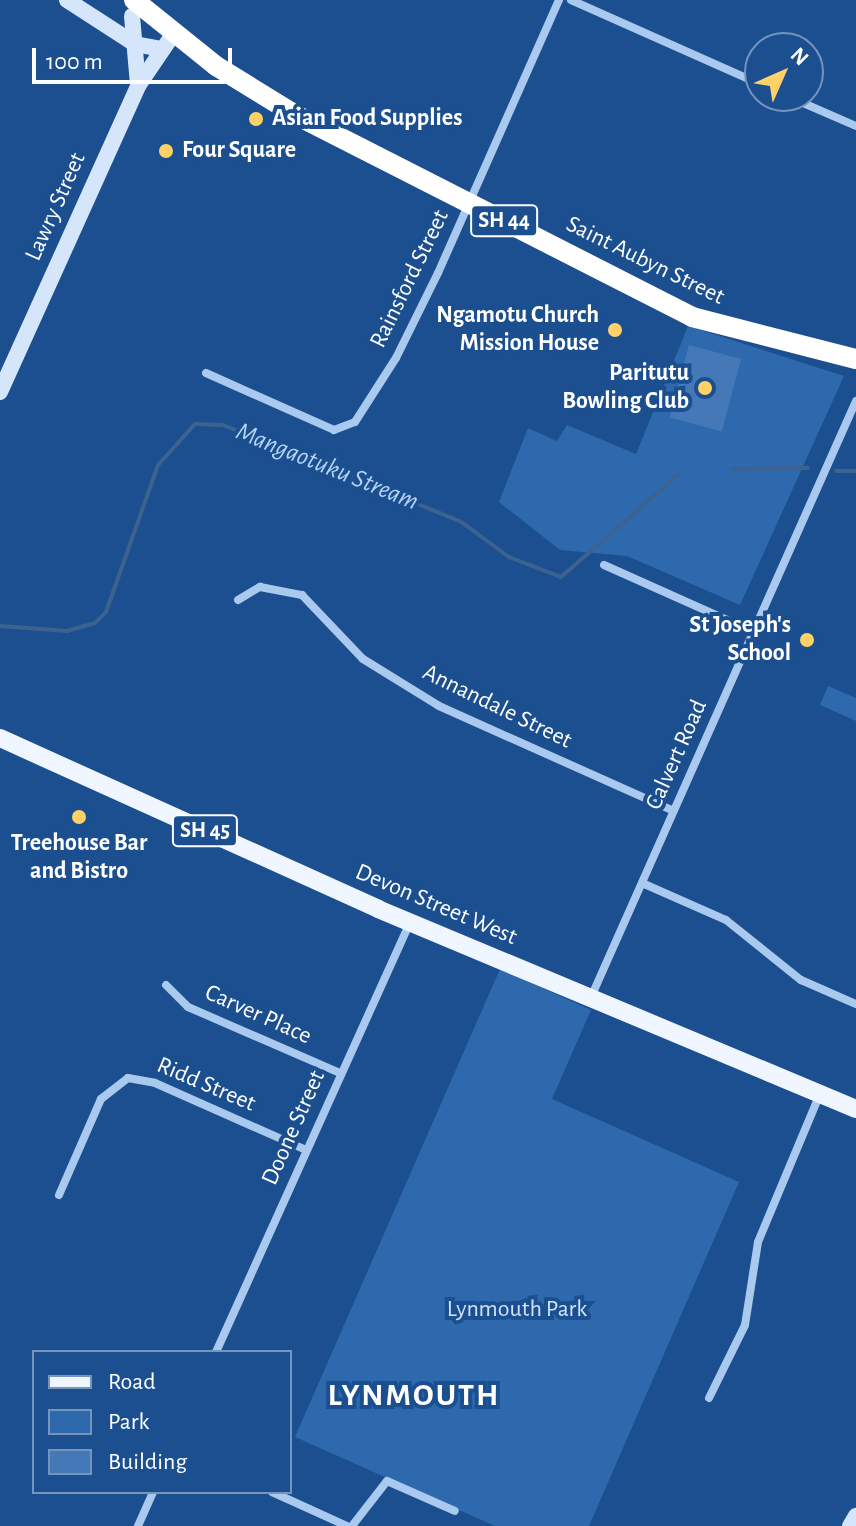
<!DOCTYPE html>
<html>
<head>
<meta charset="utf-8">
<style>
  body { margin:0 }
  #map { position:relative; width:856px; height:1526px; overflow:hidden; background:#1b4f8f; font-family:"Alegreya Sans",sans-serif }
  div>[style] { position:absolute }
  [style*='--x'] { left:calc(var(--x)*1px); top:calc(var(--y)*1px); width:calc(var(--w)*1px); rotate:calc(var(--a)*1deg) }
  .green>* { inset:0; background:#2e69ad }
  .stream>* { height:4px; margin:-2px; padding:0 2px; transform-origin:2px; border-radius:2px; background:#3c6290 }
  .building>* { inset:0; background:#4478b7; transform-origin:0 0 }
  .street>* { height:8px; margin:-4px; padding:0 4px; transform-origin:4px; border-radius:4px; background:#a9c9ee }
  .secondary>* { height:16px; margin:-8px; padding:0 8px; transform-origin:8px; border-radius:8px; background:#d6e6fa }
  .primary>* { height:18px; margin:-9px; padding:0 9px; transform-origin:9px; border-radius:9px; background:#f0f6ff }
  .highway>* { height:20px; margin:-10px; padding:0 10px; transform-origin:10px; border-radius:10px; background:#fff }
  .dots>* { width:22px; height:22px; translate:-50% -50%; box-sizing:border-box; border:4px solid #1b4f8f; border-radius:50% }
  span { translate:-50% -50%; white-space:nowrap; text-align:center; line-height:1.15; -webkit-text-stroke:8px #1b4f8f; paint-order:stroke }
  .shield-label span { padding:2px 6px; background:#1b4f8f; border:2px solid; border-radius:6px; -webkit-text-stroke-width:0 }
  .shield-label { font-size:22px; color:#fff; font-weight:700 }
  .poi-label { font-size:24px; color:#fff; font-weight:700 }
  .left { translate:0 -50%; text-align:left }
  .right { translate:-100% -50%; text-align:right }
  .street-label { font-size:24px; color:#fff }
  .park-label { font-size:24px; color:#cfe3fa }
  .water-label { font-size:26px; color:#b5d3f5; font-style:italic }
  .district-label { font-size:32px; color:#fff; font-weight:700; letter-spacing:2px }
  .legend { position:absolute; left:32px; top:1350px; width:260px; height:144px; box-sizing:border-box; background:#1b4f8f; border:2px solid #7695bc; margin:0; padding:10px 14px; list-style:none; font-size:24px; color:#fff }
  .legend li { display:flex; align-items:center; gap:16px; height:40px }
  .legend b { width:40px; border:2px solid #7695bc }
  .north { position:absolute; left:744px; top:32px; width:80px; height:80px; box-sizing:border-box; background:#1b4f8f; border:2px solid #7695bc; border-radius:50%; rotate:45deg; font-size:22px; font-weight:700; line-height:32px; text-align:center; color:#fff }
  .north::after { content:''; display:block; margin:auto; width:28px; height:36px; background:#ffd166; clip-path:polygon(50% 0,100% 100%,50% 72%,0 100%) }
  .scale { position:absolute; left:32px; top:48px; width:200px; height:36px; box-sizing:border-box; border:4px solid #fff; border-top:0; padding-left:10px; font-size:24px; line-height:28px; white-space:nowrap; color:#fff; -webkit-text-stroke:6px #1b4f8f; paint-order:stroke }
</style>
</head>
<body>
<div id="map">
  <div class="green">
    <i style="clip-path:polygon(688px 326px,844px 376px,740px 605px,627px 556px,560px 550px,499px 502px,528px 428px,557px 441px,567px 425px,636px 454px)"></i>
    <i style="clip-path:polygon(828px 686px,856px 698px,856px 721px,820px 705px)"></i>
    <i style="clip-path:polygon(500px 969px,591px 1010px,552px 1099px,739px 1182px,589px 1526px,495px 1526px,295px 1437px)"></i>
  </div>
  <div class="stream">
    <i style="--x:732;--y:469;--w:76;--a:-0.8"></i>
    <i style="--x:836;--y:471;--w:20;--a:0"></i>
    <i style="--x:0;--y:626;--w:67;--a:4.3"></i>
    <i style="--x:67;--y:631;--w:29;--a:-16"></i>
    <i style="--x:95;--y:623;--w:16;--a:-45"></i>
    <i style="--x:106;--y:612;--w:156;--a:-70.5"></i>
    <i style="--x:158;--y:465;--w:55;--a:-47.9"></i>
    <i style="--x:195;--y:424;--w:28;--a:2"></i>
    <i style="--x:223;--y:425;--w:256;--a:22.1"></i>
    <i style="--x:460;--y:521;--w:61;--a:36.3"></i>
    <i style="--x:509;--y:557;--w:56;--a:21"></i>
    <i style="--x:561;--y:577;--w:155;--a:-41.1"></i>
  </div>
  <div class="building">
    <i style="left:689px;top:345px;width:54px;height:75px;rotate:15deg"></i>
  </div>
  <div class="street">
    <i style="--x:571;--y:0;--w:207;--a:24"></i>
    <i style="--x:787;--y:96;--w:75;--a:23.5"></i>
    <i style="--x:206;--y:373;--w:140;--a:24"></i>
    <i style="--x:334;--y:430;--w:22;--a:-21"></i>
    <i style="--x:355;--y:422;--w:76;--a:-57.4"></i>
    <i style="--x:396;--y:358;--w:95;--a:-63.7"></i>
    <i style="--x:438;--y:273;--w:299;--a:-66.1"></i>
    <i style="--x:604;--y:565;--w:164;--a:24.1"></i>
    <i style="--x:238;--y:600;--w:26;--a:-31"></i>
    <i style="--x:260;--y:587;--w:43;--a:10.8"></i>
    <i style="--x:302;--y:595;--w:88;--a:46.4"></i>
    <i style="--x:363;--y:659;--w:89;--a:31.7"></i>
    <i style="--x:439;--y:706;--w:257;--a:24.1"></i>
    <i style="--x:642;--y:883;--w:92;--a:23.8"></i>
    <i style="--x:726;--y:920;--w:96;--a:38.7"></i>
    <i style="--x:801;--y:980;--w:60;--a:23.6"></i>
    <i style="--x:166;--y:985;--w:31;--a:45"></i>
    <i style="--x:188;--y:1007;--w:166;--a:23.5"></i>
    <i style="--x:592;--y:995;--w:650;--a:-66.04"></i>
    <i style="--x:59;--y:1195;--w:105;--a:-66.4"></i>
    <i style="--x:101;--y:1099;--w:34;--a:-38"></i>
    <i style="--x:128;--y:1078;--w:27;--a:10"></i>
    <i style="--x:155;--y:1083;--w:165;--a:23.9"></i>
    <i style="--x:216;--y:1352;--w:472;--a:-65.7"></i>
    <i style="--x:709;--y:1398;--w:81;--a:-63.7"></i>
    <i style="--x:745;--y:1325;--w:84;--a:-81.1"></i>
    <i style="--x:758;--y:1242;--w:160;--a:-67.3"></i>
    <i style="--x:272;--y:1492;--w:82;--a:24.4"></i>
    <i style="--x:138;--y:1526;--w:37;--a:-66"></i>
    <i style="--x:352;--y:1526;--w:57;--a:-52.1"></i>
    <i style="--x:387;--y:1481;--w:74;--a:23.8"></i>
  </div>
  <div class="secondary">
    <i style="--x:67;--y:0;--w:81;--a:32.9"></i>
    <i style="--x:135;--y:44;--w:26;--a:11"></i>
    <i style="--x:132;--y:16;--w:69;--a:85"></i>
    <i style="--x:0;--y:392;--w:336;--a:-65.7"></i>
    <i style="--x:138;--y:86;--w:64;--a:-55.8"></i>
    <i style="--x:850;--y:1526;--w:12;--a:-59"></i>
  </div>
  <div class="primary">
    <i style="--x:0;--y:738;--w:415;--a:24.3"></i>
    <i style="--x:378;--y:909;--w:518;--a:22.7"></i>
  </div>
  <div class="highway">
    <i style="--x:134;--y:0;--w:105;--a:38.8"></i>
    <i style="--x:216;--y:66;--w:92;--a:31.6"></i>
    <i style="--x:294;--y:114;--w:447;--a:27"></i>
    <i style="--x:692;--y:317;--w:169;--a:14.4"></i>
  </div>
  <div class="dots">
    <i style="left:256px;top:119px;background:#ffd166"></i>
    <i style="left:166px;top:151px;background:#ffd166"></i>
    <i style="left:615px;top:330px;background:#ffd166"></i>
    <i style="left:705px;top:388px;background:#ffd166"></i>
    <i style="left:807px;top:640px;background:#ffd166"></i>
    <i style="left:79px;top:817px;background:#ffd166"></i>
  </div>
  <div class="shield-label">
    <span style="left:504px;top:221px">SH 44</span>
    <span style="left:205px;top:831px">SH 45</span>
  </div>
  <div class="poi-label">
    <span class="left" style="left:272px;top:119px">Asian Food Supplies</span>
    <span class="left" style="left:182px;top:151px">Four Square</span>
    <span class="right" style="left:599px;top:330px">Ngamotu Church<br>Mission House</span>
    <span class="right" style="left:689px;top:388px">Paritutu<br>Bowling Club</span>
    <span class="right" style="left:791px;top:640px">St Joseph's<br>School</span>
    <span style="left:79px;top:858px">Treehouse Bar<br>and Bistro</span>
  </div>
  <div class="street-label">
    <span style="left:56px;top:207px;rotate:-66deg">Lawry Street</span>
    <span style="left:645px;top:261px;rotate:26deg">Saint Aubyn Street</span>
    <span style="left:410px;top:279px;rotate:-64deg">Rainsford Street</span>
    <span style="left:497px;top:707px;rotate:26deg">Annandale Street</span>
    <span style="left:677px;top:755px;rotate:-66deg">Calvert Road</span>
    <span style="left:436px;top:905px;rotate:23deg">Devon Street West</span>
    <span style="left:258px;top:1015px;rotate:24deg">Carver Place</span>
    <span style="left:206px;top:1085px;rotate:23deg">Ridd Street</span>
    <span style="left:294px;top:1128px;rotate:-66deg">Doone Street</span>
  </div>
  <div class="park-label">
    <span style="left:517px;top:1310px">Lynmouth Park</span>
  </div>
  <div class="water-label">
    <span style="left:327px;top:467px;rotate:22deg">Mangaotuku Stream</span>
  </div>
  <div class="district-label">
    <span style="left:414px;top:1395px">LYNMOUTH</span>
  </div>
  <ul class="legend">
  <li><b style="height:10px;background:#f0f6ff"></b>Road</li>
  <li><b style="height:22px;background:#2e69ad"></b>Park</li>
  <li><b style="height:22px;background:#4478b7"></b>Building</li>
  </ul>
  <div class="north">N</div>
  <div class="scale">100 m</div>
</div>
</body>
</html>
